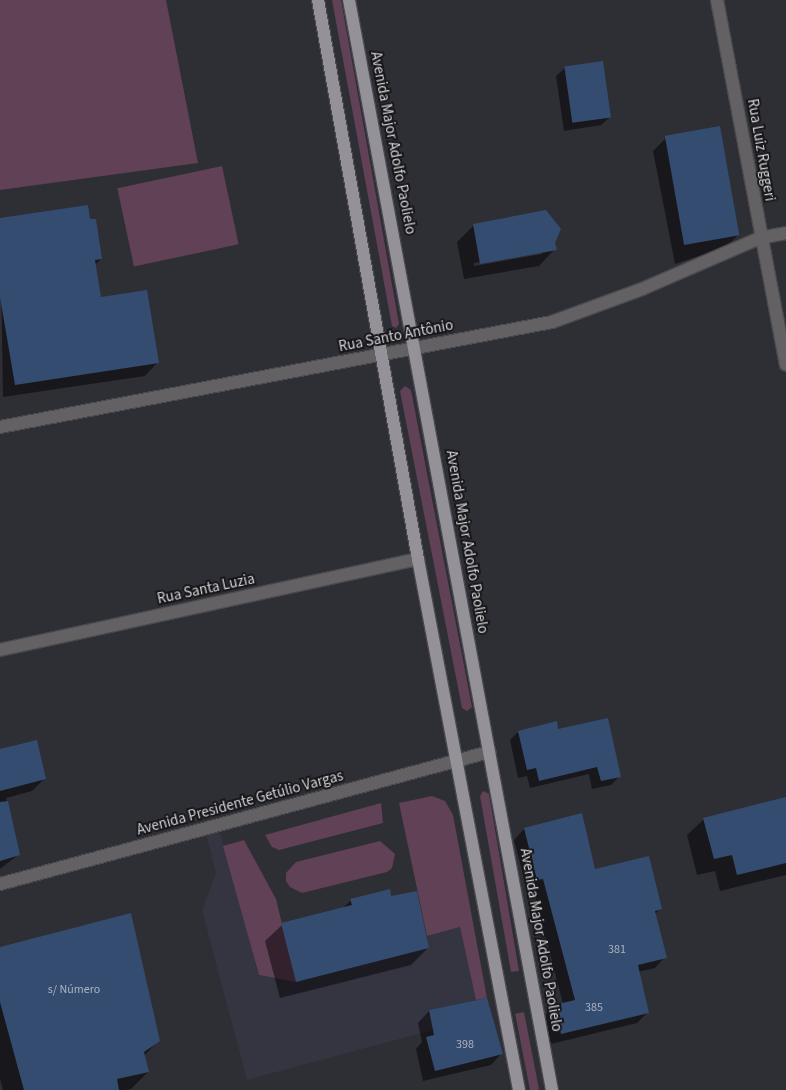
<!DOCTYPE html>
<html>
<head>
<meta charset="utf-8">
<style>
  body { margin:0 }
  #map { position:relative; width:786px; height:1090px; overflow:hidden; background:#2e2e35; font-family:"Source Sans 3",sans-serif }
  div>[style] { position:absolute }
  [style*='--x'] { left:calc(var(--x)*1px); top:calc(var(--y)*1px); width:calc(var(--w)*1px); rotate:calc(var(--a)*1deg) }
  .built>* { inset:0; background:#353441 }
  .green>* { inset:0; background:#614155; transform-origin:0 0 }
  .shadow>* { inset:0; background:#0007 }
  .building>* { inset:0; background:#354c71; transform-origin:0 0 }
  .roads { filter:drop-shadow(1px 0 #49494f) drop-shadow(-1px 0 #49494f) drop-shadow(0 1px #49494f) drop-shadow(0 -1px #49494f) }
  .minor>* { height:12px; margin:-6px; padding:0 6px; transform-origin:6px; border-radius:6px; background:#636164 }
  .major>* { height:12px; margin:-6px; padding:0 6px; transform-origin:6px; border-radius:6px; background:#959198 }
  span { translate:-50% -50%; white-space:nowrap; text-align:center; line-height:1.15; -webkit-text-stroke:4px #17171a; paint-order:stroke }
  .number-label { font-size:12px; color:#acb2bf }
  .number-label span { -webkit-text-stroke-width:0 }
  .street-label { font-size:15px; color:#d4d4d9 }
</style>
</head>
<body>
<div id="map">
  <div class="built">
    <i style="clip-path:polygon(218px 826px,259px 975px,296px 982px,429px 948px,427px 936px,460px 927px,476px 1000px,429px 1010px,433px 1030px,247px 1080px,202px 910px,216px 873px,205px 829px)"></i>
  </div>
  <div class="green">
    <i style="clip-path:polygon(0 0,166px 0,198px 163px,0 190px)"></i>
    <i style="clip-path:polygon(332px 0,341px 0,399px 324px,396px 328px,392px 326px)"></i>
    <i style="left:222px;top:166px;width:80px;height:107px;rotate:78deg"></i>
    <i style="clip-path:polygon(405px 386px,411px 390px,472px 707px,467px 711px,462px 708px,400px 391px)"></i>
    <i style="clip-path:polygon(483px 791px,489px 794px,519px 971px,511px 972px,480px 796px)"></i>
    <i style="clip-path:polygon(432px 796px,445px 801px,453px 815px,487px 998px,476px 1000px,460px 927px,427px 936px,399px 803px)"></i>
    <i style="clip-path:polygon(381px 803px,383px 823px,279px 850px,272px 847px,265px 835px)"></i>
    <i style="clip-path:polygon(244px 840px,276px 899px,296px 982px,259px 975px,223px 846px)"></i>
    <i style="clip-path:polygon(380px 841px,395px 854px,392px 868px,387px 872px,302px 893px,290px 887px,286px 881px,286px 873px,296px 862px)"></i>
    <i style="left:524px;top:1012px;width:79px;height:9px;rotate:79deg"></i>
  </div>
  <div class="shadow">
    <i style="clip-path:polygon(565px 68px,610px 117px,601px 125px,564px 131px,556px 76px)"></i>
    <i style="clip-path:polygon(665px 139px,738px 235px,726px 247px,675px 264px,653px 151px)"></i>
    <i style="clip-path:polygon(0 219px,89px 221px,101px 259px,95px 265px,100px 298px,157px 363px,145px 376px,3px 397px)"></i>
    <i style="clip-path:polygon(evenodd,474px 225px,554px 243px,555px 249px,539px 266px,464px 279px,457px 242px,474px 225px,542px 251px,542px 254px,474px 266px,474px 263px,542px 251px)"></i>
    <i style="clip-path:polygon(557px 731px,620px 776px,611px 785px,592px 789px,589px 774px,530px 788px,527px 776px,518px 778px,510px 740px,518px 732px)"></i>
    <i style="clip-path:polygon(0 750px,45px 778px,32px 791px,6px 798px,18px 855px,0 869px)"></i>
    <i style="clip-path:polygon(786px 798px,786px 875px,720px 891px,715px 871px,697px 875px,687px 835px,704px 819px)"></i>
    <i style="clip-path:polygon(524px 829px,660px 909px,655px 914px,665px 957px,655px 968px,638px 972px,648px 1012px,637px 1023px,551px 1044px,544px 1016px,555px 1006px,563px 1004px,533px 888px,527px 890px,514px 840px)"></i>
    <i style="clip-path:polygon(351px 900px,428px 948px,411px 965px,280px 998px,265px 941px,282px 925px,341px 910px)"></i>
    <i style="clip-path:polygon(0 948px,159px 1040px,144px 1056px,148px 1072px,131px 1089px,125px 1090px,3px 1090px,0 1079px)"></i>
    <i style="clip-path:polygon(429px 1011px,502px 1053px,491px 1065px,423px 1081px,416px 1049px,422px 1042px,418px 1023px)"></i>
  </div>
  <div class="building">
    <i style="left:603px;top:61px;width:57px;height:39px;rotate:82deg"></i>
    <i style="left:720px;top:126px;width:111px;height:56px;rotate:80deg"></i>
    <i style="clip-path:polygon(88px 205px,90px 219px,96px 219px,102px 259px,95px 260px,101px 297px,147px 290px,159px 363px,15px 385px,0 297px,0 218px)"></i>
    <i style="clip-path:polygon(546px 210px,561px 229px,555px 243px,557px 250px,480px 264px,473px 224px)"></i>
    <i style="clip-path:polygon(608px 718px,621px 777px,601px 781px,597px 767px,539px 781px,536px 768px,527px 770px,518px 731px,557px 721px,558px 729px)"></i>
    <i style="clip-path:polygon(37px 740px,46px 779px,0 791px,0 749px)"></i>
    <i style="clip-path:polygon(786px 797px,786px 863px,737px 875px,732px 855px,714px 859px,703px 818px)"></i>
    <i style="clip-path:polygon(8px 801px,20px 855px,0 861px,0 802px)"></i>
    <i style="clip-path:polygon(582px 813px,595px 869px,649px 856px,662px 909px,655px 911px,667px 958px,638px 965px,649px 1013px,561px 1034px,554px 1005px,575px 1000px,543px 879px,537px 880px,524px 828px)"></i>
    <i style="clip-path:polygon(390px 889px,391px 896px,417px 891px,429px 948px,296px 982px,281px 923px,352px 905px,350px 899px)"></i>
    <i style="clip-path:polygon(131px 913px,160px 1041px,144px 1052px,149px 1072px,117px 1079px,119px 1090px,24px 1090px,0 1002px,0 947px)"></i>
    <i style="clip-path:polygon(487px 998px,503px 1054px,435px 1071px,426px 1037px,434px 1035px,429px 1010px)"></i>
  </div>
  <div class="roads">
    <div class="minor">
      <i style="--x:717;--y:0;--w:371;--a:79.3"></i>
      <i style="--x:0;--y:427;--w:562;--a:-10.77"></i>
      <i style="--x:552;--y:322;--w:96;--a:-20.1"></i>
      <i style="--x:642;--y:289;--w:129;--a:-23.4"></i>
      <i style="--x:760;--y:238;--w:26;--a:-11"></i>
      <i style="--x:0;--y:650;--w:428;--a:-12.3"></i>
      <i style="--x:0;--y:884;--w:507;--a:-15.11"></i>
    </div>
    <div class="major">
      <i style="--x:318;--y:0;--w:568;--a:79.86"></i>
      <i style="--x:418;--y:559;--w:541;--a:79.23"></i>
      <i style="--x:349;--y:0;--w:1109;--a:79.45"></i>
    </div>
  </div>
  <div class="number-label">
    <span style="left:617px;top:950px">381</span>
    <span style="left:74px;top:990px">s/ Número</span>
    <span style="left:594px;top:1008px">385</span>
    <span style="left:465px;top:1045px">398</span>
  </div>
  <div class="street-label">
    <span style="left:393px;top:143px;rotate:79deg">Avenida Major Adolfo Paolielo</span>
    <span style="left:761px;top:150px;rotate:80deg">Rua Luiz Ruggeri</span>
    <span style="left:396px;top:336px;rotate:-11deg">Rua Santo Antônio</span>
    <span style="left:467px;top:542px;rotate:80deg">Avenida Major Adolfo Paolielo</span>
    <span style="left:206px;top:589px;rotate:-12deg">Rua Santa Luzia</span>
    <span style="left:240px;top:803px;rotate:-15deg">Avenida Presidente Getúlio Vargas</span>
    <span style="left:541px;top:940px;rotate:80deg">Avenida Major Adolfo Paolielo</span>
  </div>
</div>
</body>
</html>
